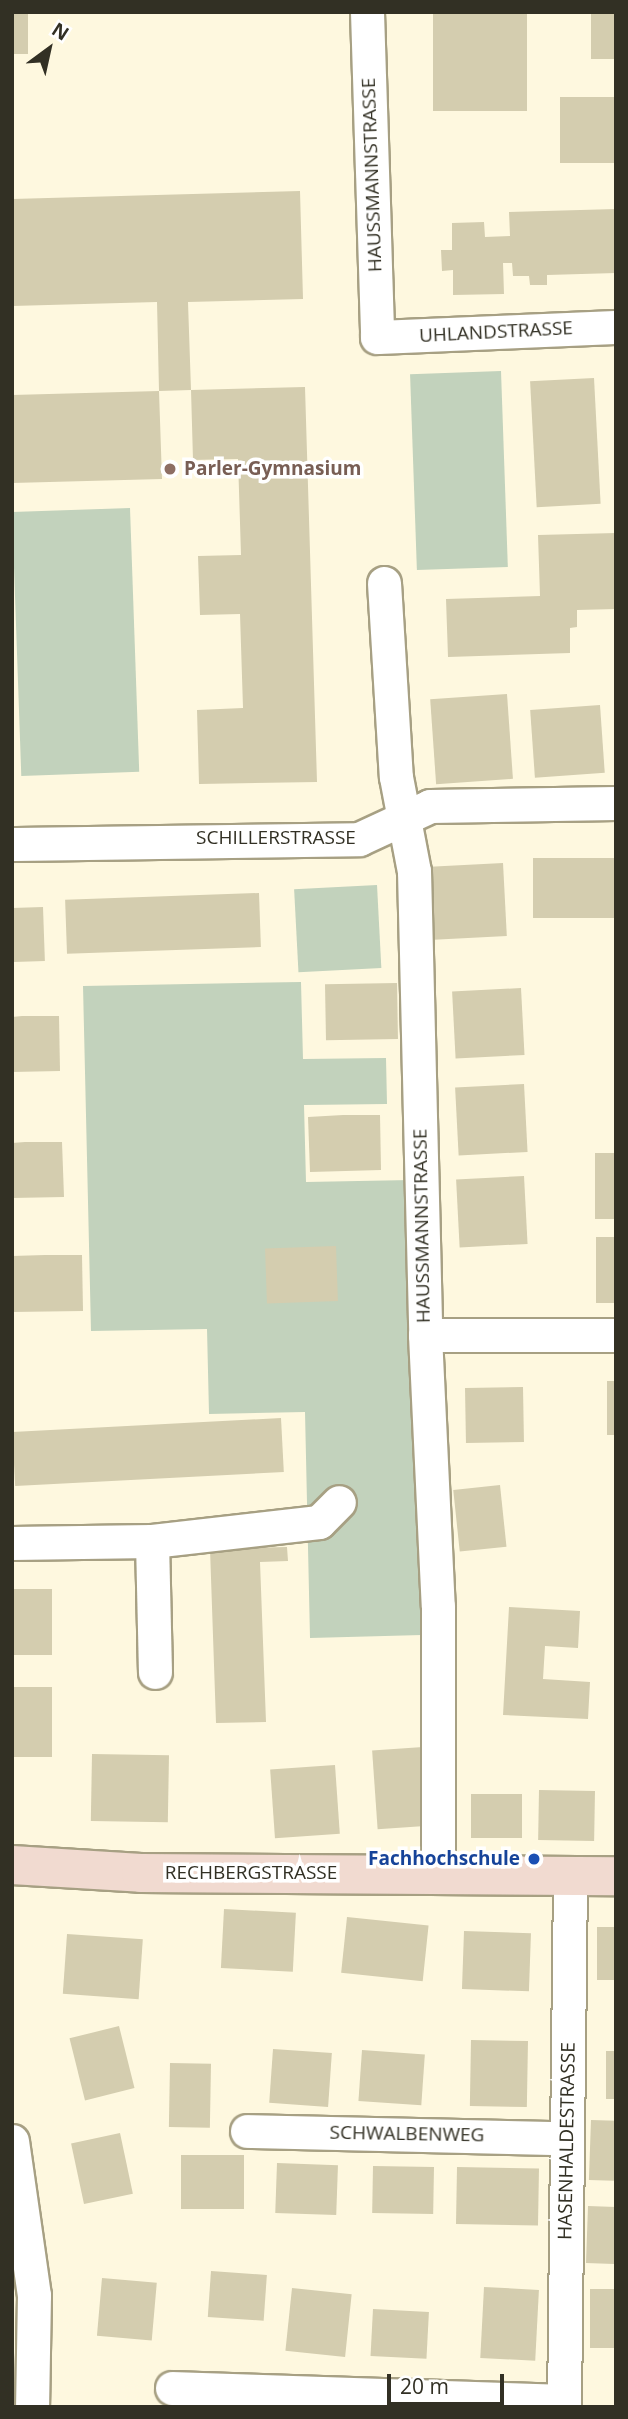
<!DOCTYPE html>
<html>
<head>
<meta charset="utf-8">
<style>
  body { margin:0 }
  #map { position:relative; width:628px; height:2419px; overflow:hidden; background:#fef8df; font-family:"Open Sans",sans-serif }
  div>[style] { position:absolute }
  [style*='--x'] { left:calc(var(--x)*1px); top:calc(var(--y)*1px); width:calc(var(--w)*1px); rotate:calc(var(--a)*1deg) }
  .green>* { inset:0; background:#c2d2bc; transform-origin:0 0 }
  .building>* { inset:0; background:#d4cdaf; transform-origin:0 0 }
  .roads { filter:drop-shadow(2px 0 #a7a083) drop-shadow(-2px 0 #a7a083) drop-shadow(0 2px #a7a083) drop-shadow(0 -2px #a7a083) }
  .minor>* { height:33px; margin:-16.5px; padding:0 16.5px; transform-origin:16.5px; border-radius:16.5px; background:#fff }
  .secondary>* { height:38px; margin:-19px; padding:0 19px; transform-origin:19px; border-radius:19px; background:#f1dad0 }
  .dots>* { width:19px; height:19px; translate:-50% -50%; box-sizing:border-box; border:4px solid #fff; border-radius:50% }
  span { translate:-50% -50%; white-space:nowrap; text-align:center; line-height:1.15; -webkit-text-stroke:7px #fff; paint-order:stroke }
  .street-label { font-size:19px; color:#323024 }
  .education-label { font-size:19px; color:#785e54; font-weight:700 }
  .left { translate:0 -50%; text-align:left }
  .transit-label { font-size:19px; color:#164399; font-weight:700 }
  .right { translate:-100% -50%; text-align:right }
  .frame { position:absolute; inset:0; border:14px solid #323024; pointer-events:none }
  .north { position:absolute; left:14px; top:14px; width:70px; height:70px; -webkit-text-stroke:5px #fff; paint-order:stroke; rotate:33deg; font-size:19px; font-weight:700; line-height:28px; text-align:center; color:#323024 }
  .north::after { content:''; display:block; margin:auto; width:24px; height:32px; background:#323024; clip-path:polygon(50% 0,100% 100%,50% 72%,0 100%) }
  .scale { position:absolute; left:387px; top:2374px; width:117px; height:32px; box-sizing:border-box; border:4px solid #323024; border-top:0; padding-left:9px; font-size:21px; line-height:24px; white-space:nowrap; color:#323024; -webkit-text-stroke:5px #fff; paint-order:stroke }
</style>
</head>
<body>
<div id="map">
  <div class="green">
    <i style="left:501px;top:371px;width:196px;height:91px;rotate:88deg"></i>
    <i style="left:130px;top:508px;width:264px;height:118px;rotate:88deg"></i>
    <i style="left:377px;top:885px;width:83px;height:83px;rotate:87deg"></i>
    <i style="clip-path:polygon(301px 982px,303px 1059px,386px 1058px,387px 1104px,304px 1105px,306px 1182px,411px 1180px,422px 1635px,310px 1638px,305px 1412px,209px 1414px,207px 1329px,91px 1331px,83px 986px)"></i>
  </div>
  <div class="building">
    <i style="left:12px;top:12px;width:16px;height:42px"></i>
    <i style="left:433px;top:12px;width:94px;height:99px"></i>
    <i style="left:591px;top:12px;width:25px;height:47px"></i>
    <i style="left:616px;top:97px;width:66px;height:56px;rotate:90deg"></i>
    <i style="clip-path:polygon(300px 191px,303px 299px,188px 302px,191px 390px,159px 391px,162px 479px,12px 483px,12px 395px,159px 391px,157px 302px,12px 306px,12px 199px)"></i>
    <i style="clip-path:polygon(616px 209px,616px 273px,547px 275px,547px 285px,530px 285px,529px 276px,513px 276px,512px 263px,503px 263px,504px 294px,453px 295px,453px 270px,442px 271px,441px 250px,452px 250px,452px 223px,484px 222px,485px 237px,510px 236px,509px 212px)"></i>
    <i style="left:594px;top:378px;width:126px;height:64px;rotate:87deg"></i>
    <i style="clip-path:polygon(305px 387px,317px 782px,199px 784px,197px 710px,243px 708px,240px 614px,200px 615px,198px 556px,241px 555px,238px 459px,193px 460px,191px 390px)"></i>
    <i style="clip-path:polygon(616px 533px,616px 609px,577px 610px,577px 627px,570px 628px,570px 653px,448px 657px,446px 599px,540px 596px,538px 535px)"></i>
    <i style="left:507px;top:694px;width:85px;height:77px;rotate:86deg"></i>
    <i style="left:600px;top:705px;width:68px;height:70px;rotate:86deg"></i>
    <i style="left:616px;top:858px;width:60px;height:83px;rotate:90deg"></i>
    <i style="left:503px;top:863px;width:73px;height:73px;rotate:87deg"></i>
    <i style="left:259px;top:893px;width:54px;height:194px;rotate:88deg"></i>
    <i style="left:43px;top:907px;width:54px;height:31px;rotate:88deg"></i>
    <i style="left:397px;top:983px;width:56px;height:72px;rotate:89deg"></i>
    <i style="left:521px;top:988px;width:67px;height:69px;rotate:87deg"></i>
    <i style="clip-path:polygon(22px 1016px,59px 1016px,60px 1071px,12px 1072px,12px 1017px)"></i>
    <i style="left:524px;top:1084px;width:68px;height:69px;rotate:87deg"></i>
    <i style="clip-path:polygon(343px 1115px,380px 1115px,381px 1170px,310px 1172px,308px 1117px)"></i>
    <i style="clip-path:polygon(25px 1142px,62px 1142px,64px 1197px,12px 1198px,12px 1143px)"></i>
    <i style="left:616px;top:1153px;width:66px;height:21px;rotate:90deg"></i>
    <i style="left:524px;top:1176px;width:68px;height:68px;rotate:87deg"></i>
    <i style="left:596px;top:1237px;width:20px;height:66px"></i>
    <i style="left:336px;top:1246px;width:55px;height:71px;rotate:88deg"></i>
    <i style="clip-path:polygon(45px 1255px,82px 1255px,83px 1311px,12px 1312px,12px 1256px)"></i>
    <i style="left:607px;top:1381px;width:9px;height:54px"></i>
    <i style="left:523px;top:1387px;width:55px;height:58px;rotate:89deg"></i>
    <i style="left:281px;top:1418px;width:54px;height:269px;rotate:87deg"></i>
    <i style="left:500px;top:1485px;width:62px;height:47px;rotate:84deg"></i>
    <i style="clip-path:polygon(287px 1547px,288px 1561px,260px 1562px,266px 1722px,216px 1723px,210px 1549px)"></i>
    <i style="left:12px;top:1589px;width:40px;height:66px"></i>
    <i style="clip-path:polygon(509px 1607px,580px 1611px,578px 1648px,545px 1646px,543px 1679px,590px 1682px,588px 1719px,503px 1715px)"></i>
    <i style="left:12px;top:1687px;width:40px;height:70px"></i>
    <i style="left:423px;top:1747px;width:79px;height:51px;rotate:86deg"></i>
    <i style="left:92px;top:1754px;width:77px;height:67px;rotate:1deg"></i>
    <i style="left:335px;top:1765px;width:69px;height:65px;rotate:86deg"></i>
    <i style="left:539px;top:1790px;width:56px;height:50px;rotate:1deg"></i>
    <i style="left:471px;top:1794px;width:51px;height:44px"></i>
    <i style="left:224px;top:1909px;width:72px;height:59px;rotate:3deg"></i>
    <i style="left:347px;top:1917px;width:82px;height:56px;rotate:6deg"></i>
    <i style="left:597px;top:1927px;width:19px;height:53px"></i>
    <i style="left:464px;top:1931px;width:67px;height:58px;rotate:2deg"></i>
    <i style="left:67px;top:1934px;width:76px;height:60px;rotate:4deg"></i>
    <i style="left:119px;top:2026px;width:64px;height:51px;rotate:76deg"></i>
    <i style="left:471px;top:2040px;width:57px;height:66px;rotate:1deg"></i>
    <i style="left:273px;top:2049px;width:59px;height:54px;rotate:4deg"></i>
    <i style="left:362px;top:2050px;width:63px;height:51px;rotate:4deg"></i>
    <i style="left:606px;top:2051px;width:10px;height:48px"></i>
    <i style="left:170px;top:2063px;width:41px;height:64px;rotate:1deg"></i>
    <i style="left:591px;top:2120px;width:25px;height:60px;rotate:2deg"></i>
    <i style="left:120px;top:2133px;width:62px;height:50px;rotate:78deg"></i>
    <i style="left:181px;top:2155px;width:63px;height:54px"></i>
    <i style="left:277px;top:2163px;width:61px;height:50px;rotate:2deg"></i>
    <i style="left:373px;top:2166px;width:61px;height:47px;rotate:1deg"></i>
    <i style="left:457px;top:2167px;width:82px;height:57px;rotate:1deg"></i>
    <i style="left:588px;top:2206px;width:28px;height:57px;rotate:2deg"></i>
    <i style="left:211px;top:2271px;width:56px;height:46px;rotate:4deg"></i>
    <i style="left:102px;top:2278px;width:55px;height:58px;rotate:5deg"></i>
    <i style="left:484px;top:2287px;width:55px;height:71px;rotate:3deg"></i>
    <i style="left:292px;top:2288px;width:60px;height:63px;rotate:6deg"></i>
    <i style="left:590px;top:2289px;width:26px;height:59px"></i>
    <i style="left:373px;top:2309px;width:56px;height:47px;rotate:3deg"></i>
  </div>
  <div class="roads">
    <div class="minor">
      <i style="--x:367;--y:12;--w:325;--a:88.2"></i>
      <i style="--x:377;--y:337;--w:239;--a:-2.4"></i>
      <i style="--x:384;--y:583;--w:194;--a:86.5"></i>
      <i style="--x:396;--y:777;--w:96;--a:79.2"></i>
      <i style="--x:414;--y:871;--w:464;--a:88.6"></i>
      <i style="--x:425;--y:1335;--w:271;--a:87.3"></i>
      <i style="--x:438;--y:1606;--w:266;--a:90"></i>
      <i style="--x:12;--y:844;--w:347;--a:-0.8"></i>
      <i style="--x:359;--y:839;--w:78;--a:-24.9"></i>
      <i style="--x:430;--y:806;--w:186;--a:-0.9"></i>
      <i style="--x:425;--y:1335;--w:191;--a:0"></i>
      <i style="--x:152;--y:1541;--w:131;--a:88.7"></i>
      <i style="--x:12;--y:1543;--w:140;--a:-0.8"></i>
      <i style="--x:152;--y:1541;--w:168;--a:-6.5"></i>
      <i style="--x:319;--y:1522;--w:28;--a:-45"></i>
      <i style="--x:247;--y:2131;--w:320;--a:1.3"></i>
      <i style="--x:12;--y:2141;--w:156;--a:81.9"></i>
      <i style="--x:34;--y:2295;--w:112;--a:91"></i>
      <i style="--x:172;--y:2388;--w:392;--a:1.9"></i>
      <i style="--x:564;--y:2407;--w:532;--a:-89.35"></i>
    </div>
    <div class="secondary">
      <i style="--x:12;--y:1865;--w:129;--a:3.5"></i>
      <i style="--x:141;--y:1873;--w:475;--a:0.4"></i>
    </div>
  </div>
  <div class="dots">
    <i style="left:170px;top:469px;background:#8d6e63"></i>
    <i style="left:534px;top:1859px;background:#1a4fb4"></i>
  </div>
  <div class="street-label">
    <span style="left:372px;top:175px;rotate:-92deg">HAUSSMANNSTRASSE</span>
    <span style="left:496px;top:332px;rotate:-3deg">UHLANDSTRASSE</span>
    <span style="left:276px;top:838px">SCHILLERSTRASSE</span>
    <span style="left:422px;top:1226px;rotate:-91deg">HAUSSMANNSTRASSE</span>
    <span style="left:251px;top:1873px">RECHBERGSTRASSE</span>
    <span style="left:407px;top:2134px;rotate:1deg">SCHWALBENWEG</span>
    <span style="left:567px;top:2141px;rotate:-89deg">HASENHALDESTRASSE</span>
  </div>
  <div class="education-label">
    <span class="left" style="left:184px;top:469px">Parler-Gymnasium</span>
  </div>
  <div class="transit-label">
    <span class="right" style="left:520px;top:1859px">Fachhochschule</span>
  </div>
  <div class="frame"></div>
  <div class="north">N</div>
  <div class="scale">20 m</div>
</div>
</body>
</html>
